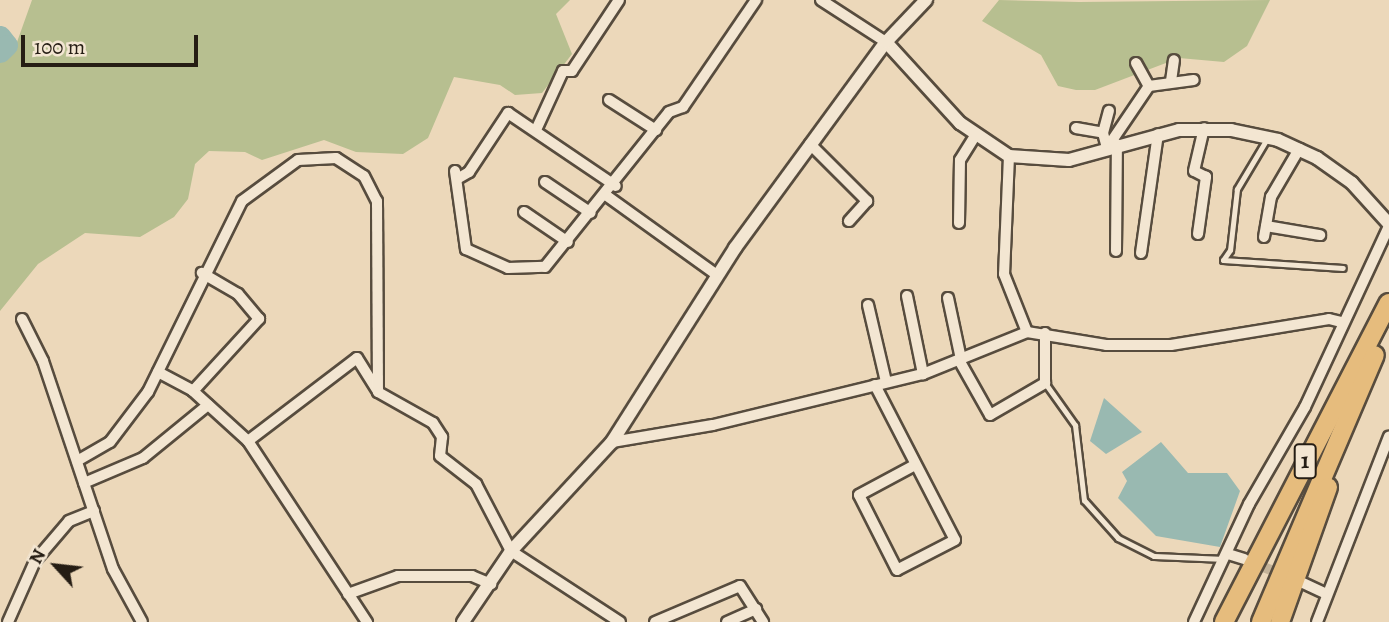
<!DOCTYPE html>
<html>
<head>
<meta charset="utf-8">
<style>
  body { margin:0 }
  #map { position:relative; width:1389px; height:622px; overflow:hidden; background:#ecd8ba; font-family:Alegreya,serif }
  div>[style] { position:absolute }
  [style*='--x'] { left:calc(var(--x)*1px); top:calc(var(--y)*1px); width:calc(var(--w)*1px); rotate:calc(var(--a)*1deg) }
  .green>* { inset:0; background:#b7bf90 }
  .water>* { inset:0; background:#99b9b1 }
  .river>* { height:21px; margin:-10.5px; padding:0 10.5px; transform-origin:10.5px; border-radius:10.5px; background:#99b9b1 }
  .minor-tunnel>* { height:10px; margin-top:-5px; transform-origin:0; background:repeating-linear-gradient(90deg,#c4b399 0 10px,transparent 0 15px) }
  .roads { filter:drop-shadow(2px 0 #574c3e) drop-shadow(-2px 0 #574c3e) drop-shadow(0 2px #574c3e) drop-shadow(0 -2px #574c3e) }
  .service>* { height:5px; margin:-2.5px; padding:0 2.5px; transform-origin:2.5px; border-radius:2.5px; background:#f3e6d2 }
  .minor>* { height:10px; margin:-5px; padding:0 5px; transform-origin:5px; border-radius:5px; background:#f3e6d2 }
  .tertiary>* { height:12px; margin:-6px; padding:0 6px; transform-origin:6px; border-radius:6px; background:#f3e6d2 }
  .trunk>* { height:18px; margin:-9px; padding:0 9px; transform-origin:9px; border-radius:9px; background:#e6bc7d }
  span { translate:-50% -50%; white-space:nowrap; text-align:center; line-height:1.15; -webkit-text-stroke:6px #f3e6d2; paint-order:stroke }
  .shield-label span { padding:2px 5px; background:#f3e6d2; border:2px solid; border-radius:5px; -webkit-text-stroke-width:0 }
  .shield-label { font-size:24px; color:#251d14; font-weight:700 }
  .north { position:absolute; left:21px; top:531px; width:70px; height:70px; -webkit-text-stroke:5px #f3e6d2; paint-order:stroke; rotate:297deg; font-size:19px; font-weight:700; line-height:28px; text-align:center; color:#251d14 }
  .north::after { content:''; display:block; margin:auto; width:24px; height:32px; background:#251d14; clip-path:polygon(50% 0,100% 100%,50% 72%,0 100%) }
  .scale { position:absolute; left:21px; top:35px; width:177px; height:32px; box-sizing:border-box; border:4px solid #251d14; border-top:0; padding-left:9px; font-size:21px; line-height:24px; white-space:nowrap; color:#251d14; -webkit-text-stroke:5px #f3e6d2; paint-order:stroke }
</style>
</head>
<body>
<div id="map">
  <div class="green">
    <i style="clip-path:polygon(32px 0,570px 0,556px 14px,572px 54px,542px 93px,515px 95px,500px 85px,454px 77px,428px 138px,403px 154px,356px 152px,324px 140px,262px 160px,245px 152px,209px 151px,195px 164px,188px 199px,174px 217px,140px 237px,85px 233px,38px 264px,0 311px,0 48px,17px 42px)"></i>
    <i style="clip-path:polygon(999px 0,1079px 2px,1270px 0,1247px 46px,1224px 62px,1179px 58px,1095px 90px,1076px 90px,1058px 86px,1041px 55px,982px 21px)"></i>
  </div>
  <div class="water">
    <i style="clip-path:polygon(1104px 398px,1142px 432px,1106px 454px,1090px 441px)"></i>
    <i style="clip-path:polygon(1161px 442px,1188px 473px,1227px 473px,1240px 491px,1220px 547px,1156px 536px,1118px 498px,1127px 481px,1122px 472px)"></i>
  </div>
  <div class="river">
    <i style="--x:0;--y:36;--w:11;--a:52"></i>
    <i style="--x:7;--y:45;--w:10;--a:135"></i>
  </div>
  <div class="minor-tunnel">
    <i style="--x:1250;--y:562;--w:36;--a:21"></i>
  </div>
  <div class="roads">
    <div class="service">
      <i style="--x:1268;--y:137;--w:61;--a:120.8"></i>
      <i style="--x:1237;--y:189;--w:61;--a:96.5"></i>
      <i style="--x:1230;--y:250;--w:12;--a:125"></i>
      <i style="--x:1223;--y:260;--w:120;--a:3.8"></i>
      <i style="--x:1045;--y:383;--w:52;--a:54.5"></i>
      <i style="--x:1075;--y:425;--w:76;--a:83.2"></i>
      <i style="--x:1084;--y:500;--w:51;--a:48.2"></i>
      <i style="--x:1118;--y:538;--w:40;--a:26.6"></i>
      <i style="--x:1154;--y:556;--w:71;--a:2.4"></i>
    </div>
    <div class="minor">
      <i style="--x:821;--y:0;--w:77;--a:32.9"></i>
      <i style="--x:1136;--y:63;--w:26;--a:61"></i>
      <i style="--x:1171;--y:81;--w:21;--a:-82"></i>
      <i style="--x:609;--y:100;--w:56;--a:32.6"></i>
      <i style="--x:1076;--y:128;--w:27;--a:10"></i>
      <i style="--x:1103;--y:133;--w:16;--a:75"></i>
      <i style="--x:536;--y:130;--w:65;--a:-65.4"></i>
      <i style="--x:563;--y:71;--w:9;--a:0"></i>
      <i style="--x:572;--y:71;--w:85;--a:-56.5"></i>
      <i style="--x:1103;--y:133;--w:23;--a:-75"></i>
      <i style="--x:810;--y:144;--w:81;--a:45"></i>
      <i style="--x:867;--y:201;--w:27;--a:132"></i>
      <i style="--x:1107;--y:148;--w:75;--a:-55.9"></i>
      <i style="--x:1149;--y:86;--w:45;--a:-7.6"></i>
      <i style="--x:1009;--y:156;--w:118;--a:92.4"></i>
      <i style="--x:1004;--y:274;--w:62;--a:68.4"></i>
      <i style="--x:455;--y:171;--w:79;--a:82"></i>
      <i style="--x:466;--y:249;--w:46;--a:24.3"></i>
      <i style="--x:508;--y:268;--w:37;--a:-2"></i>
      <i style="--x:545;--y:267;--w:198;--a:-51.3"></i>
      <i style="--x:669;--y:112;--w:15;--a:-20"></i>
      <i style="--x:683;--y:107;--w:130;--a:-55.7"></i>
      <i style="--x:457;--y:179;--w:14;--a:-30"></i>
      <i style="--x:469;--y:172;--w:71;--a:-56.5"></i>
      <i style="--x:508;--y:113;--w:130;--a:34.1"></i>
      <i style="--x:545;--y:182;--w:55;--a:34"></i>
      <i style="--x:607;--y:196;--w:135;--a:35.7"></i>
      <i style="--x:524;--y:212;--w:53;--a:34.3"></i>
      <i style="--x:959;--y:223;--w:63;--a:-89.1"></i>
      <i style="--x:960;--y:160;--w:28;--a:-58"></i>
      <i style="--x:1266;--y:226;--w:55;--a:9.5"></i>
      <i style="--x:1198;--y:234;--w:58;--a:-82"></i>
      <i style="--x:1206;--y:177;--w:13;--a:-153"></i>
      <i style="--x:1194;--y:171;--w:44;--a:-76.9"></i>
      <i style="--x:1264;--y:237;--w:41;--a:-80.1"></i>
      <i style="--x:1271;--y:197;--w:56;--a:-59.7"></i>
      <i style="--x:1116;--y:251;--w:107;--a:-89.5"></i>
      <i style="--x:1141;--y:253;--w:120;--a:-81.9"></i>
      <i style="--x:907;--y:296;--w:80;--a:78.4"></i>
      <i style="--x:948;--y:298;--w:62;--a:78"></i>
      <i style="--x:868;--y:305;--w:79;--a:76.8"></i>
      <i style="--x:22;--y:319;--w:47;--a:63.4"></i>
      <i style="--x:43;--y:361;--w:219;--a:71.4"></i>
      <i style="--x:113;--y:569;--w:60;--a:61.3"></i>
      <i style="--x:959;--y:360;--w:63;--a:60.6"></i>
      <i style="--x:990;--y:415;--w:64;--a:-30.2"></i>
      <i style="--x:1045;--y:383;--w:50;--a:-90"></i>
      <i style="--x:158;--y:372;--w:40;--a:28"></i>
      <i style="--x:193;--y:391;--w:74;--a:42.3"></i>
      <i style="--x:248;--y:441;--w:217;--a:56.7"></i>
      <i style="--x:875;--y:385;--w:174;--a:62.7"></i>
      <i style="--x:955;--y:540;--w:65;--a:152.7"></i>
      <i style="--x:897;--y:570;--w:84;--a:-116.9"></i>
      <i style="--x:859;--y:495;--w:64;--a:-28.2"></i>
      <i style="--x:193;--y:391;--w:98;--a:-47.5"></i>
      <i style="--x:259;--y:319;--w:33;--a:-130"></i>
      <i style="--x:238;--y:294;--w:42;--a:-149.7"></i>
      <i style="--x:248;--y:441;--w:137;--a:-37.3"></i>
      <i style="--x:357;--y:358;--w:40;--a:58"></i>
      <i style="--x:612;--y:442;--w:102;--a:-9.6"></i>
      <i style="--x:713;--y:425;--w:216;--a:-13.7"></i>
      <i style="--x:923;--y:374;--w:112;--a:-22"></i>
      <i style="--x:1027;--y:332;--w:80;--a:9.3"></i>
      <i style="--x:1106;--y:345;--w:65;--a:0"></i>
      <i style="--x:1171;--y:345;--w:160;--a:-9.3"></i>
      <i style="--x:1329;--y:319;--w:12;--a:14"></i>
      <i style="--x:77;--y:461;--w:38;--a:-30"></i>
      <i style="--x:110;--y:442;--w:63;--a:-52.8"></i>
      <i style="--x:148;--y:392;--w:213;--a:-63.8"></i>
      <i style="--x:242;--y:201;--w:69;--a:-36.2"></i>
      <i style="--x:298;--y:160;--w:38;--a:-3"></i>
      <i style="--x:336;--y:158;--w:33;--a:33"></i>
      <i style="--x:364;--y:176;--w:28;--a:63"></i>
      <i style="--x:377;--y:201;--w:191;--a:89.7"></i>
      <i style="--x:378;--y:392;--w:63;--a:29.4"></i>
      <i style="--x:433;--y:423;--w:17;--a:57"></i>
      <i style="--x:442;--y:437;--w:19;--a:96"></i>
      <i style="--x:440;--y:456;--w:46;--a:37.9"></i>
      <i style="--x:476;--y:484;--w:76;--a:62.4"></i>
      <i style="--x:511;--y:551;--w:130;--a:33.1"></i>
      <i style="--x:84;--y:483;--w:64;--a:-23"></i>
      <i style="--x:143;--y:458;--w:84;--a:-39.2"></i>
      <i style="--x:1228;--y:554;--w:17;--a:17"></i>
      <i style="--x:1303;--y:583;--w:26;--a:25"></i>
      <i style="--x:348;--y:594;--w:53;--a:-19.8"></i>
      <i style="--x:398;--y:576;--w:74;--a:0"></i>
      <i style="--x:472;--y:576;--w:21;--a:23"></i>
      <i style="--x:8;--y:622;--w:67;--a:-66.1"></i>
      <i style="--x:35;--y:561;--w:52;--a:-49.6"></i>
      <i style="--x:69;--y:521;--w:27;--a:-22"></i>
      <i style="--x:655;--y:622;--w:92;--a:-23"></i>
      <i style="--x:740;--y:586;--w:43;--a:57.4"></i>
      <i style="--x:727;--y:622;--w:32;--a:-24"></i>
      <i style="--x:1194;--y:622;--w:130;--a:-65"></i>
      <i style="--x:1249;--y:504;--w:112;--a:-60"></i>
      <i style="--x:1305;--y:407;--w:200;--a:-65.1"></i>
      <i style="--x:1317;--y:622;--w:199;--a:-68.8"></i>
    </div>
    <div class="tertiary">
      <i style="--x:886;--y:42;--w:110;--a:47.6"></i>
      <i style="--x:960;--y:123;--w:59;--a:34"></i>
      <i style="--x:1009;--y:156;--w:60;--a:3.8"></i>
      <i style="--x:1069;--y:160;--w:114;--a:-15.3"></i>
      <i style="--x:1179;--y:130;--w:52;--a:0"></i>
      <i style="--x:1231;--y:130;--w:48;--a:12"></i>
      <i style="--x:1278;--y:140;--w:43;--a:24.8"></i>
      <i style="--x:1317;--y:158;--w:43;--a:35.5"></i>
      <i style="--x:1352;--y:183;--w:55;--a:47.9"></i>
      <i style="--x:463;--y:622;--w:86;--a:-55.9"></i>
      <i style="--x:511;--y:551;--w:149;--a:-47.2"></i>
      <i style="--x:612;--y:442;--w:230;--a:-57.6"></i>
      <i style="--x:735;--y:248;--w:255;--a:-53.8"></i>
      <i style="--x:886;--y:42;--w:58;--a:-46.4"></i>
    </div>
    <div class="trunk">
      <i style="--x:1224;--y:622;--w:359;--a:-62.7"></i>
      <i style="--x:1261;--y:622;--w:290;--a:-66.9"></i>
      <i style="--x:1280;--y:622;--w:143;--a:-70.4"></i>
    </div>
  </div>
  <div class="shield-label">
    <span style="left:1305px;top:461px">1</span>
  </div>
  <div class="north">N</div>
  <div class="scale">100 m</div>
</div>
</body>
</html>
